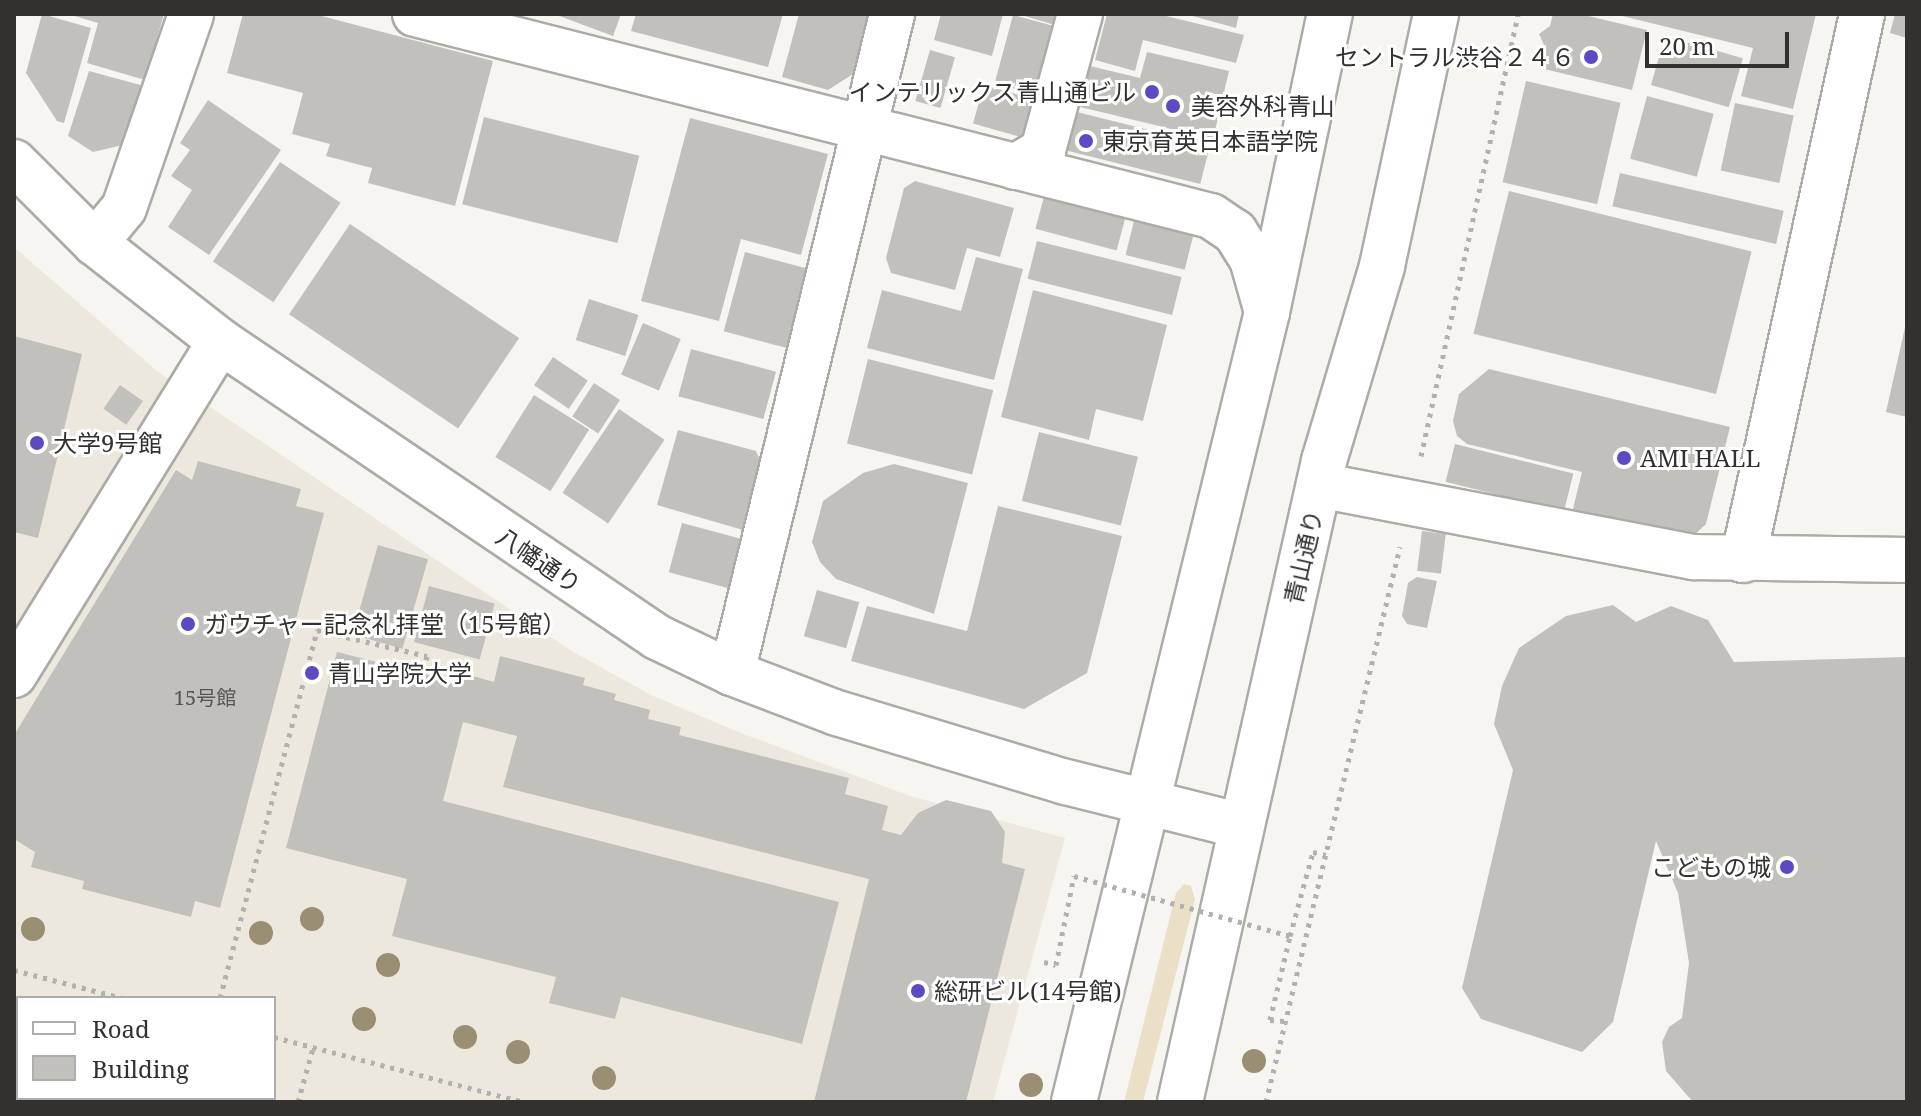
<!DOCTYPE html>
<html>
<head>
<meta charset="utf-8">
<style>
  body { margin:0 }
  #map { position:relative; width:1921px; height:1116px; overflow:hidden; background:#f7f5f1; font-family:"Noto Serif","Noto Sans JP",serif }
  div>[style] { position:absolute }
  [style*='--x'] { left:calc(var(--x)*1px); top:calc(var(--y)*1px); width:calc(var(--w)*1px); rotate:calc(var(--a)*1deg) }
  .built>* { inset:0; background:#ede8de }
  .green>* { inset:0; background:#eadfc7 }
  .building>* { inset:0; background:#c1c0bc; transform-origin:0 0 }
  .path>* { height:5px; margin-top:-2.5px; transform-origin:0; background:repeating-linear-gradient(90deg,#b3b1ae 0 4px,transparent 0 10px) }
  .roads { filter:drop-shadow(2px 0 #acaba7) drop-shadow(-2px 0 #acaba7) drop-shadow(0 2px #acaba7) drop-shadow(0 -2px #acaba7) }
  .minor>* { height:44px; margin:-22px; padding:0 22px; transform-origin:22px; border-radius:22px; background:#fff }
  .highway>* { height:44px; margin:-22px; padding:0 22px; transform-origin:22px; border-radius:22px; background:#fff }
  .path-bridge>* { height:5px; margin-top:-2.5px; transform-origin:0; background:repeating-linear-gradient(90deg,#b3b1ae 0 4px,transparent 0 10px) }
  .trees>* { width:24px; height:24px; margin:-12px; border-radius:50%; background:#9a8f72 }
  .dots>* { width:22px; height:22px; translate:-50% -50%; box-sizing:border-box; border:4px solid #fff; border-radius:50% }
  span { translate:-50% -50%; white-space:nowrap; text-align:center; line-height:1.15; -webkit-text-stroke:6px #fff; paint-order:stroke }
  .number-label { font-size:20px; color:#565553 }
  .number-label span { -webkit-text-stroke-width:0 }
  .poi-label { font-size:24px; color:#323130 }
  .right { translate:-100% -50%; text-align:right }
  .left { translate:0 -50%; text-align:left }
  .street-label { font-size:24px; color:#323130 }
  .frame { position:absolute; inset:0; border:16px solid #323130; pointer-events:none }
  .legend { position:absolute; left:16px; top:996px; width:260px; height:104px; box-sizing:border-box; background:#fff; border:2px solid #adadac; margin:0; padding:10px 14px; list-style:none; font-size:24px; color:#323130 }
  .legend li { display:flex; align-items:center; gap:16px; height:40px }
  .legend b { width:40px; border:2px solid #adadac }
  .scale { position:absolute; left:1645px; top:32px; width:144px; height:36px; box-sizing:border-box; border:4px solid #323130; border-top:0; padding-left:10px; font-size:24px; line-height:28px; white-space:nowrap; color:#323130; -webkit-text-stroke:6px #fff; paint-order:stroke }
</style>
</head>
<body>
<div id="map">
  <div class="built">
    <i style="clip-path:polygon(evenodd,14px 247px,157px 371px,570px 650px,651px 695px,741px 733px,910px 796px,1065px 838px,993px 1102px,14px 1102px,14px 247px,18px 998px,274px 998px,274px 1098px,18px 1098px,18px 998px)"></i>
  </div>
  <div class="green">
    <i style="clip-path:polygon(1184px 884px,1191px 886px,1195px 899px,1143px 1102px,1124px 1102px,1176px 893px)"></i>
  </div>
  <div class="building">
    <i style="clip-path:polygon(42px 14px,91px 28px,64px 123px,57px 121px,26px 73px)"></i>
    <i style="clip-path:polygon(164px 14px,145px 80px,87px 63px,98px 23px,71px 15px)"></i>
    <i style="clip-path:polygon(243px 14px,314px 14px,493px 61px,455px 206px,368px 183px,372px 168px,326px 156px,330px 144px,292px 134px,303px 93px,227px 73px)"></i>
    <i style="clip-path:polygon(554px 14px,621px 14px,613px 36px)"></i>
    <i style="clip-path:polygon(636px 14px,783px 14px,768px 67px,631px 31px)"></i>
    <i style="clip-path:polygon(799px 14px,868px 14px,853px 74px,828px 90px,782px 77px)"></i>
    <i style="clip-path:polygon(941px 14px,1003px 14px,992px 56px,934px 40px)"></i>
    <i style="clip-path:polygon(1018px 14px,1061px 14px,1058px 26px)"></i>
    <i style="clip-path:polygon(1107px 14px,1158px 14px,1244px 35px,1236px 63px,1143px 40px,1135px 71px,1095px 60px)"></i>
    <i style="clip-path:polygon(1185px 14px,1239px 14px,1236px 28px)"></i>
    <i style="clip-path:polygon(1553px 14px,1580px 14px,1647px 30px,1632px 90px,1540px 68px,1545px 47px,1539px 34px,1550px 26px)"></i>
    <i style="clip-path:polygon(1816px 14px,1793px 109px,1741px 96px,1753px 48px,1618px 15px)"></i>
    <i style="clip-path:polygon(1895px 14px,1907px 14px,1907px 38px,1890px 33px)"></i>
    <i style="left:1013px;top:15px;width:46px;height:71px;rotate:15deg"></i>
    <i style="left:1665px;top:36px;width:81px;height:51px;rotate:16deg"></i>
    <i style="left:930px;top:50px;width:26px;height:53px;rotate:16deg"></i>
    <i style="clip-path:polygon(1147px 52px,1229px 71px,1213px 139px,1076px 106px,1086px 65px,1140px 78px)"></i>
    <i style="clip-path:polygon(89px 71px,144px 86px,127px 144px,93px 152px,68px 136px)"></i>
    <i style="left:1526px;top:81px;width:97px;height:104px;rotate:13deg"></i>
    <i style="left:984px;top:85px;width:53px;height:40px;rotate:16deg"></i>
    <i style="left:1647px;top:96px;width:69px;height:65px;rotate:15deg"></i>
    <i style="clip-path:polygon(208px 100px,281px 150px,209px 255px,168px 227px,192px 190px,171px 176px,190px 150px,180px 143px)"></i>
    <i style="left:1735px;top:103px;width:60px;height:69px;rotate:12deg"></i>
    <i style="left:1077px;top:112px;width:137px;height:40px;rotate:14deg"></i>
    <i style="left:484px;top:117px;width:160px;height:90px;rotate:14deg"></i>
    <i style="clip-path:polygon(690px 118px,828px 154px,801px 255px,741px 239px,719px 321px,641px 301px)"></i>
    <i style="left:280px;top:162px;width:73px;height:120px;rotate:34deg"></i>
    <i style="left:1620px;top:173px;width:168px;height:34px;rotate:13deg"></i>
    <i style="clip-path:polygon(915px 181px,1014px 208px,1000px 257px,967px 248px,955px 290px,891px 273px,886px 258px,904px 188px)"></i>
    <i style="left:1509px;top:191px;width:250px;height:147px;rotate:14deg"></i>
    <i style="left:1045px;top:193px;width:84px;height:37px;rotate:15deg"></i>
    <i style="left:1134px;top:221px;width:61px;height:35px;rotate:14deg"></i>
    <i style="left:350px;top:224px;width:204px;height:109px;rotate:34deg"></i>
    <i style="left:1037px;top:241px;width:149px;height:39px;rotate:14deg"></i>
    <i style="left:745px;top:252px;width:66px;height:82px;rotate:15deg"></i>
    <i style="clip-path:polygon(976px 257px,1023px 269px,994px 380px,867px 348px,882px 290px,961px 311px)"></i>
    <i style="clip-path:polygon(1033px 290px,1167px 325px,1143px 421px,1096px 409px,1089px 440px,1001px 417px)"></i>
    <i style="left:589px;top:299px;width:52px;height:43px;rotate:18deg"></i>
    <i style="left:643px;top:323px;width:41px;height:56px;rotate:23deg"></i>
    <i style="clip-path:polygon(1906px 323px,1907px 323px,1907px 417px,1886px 412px)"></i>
    <i style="clip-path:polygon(14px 336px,82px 354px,38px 538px,14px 532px)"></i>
    <i style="left:691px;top:349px;width:88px;height:49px;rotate:15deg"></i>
    <i style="left:553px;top:357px;width:42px;height:34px;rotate:34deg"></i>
    <i style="left:868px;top:359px;width:129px;height:87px;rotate:14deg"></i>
    <i style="clip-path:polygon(1489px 369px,1730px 427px,1706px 524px,1689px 540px,1572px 513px,1582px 472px,1467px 444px,1457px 436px,1453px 421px,1459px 394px)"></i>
    <i style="left:594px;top:383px;width:31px;height:40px;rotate:33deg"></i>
    <i style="left:120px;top:385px;width:28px;height:29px;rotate:35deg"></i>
    <i style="left:534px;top:395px;width:65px;height:73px;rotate:32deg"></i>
    <i style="left:619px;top:409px;width:55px;height:101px;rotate:34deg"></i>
    <i style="clip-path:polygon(678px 430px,756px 451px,761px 463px,743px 530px,657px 505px)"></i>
    <i style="left:1039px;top:432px;width:102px;height:71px;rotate:14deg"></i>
    <i style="left:1455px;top:444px;width:122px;height:39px;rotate:14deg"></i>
    <i style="clip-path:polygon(198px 461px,301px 489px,296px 506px,324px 513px,220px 908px,195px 901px,191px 917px,82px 889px,84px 881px,31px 867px,35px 852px,14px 839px,14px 735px,176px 470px,192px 480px)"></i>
    <i style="clip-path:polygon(894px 464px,968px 483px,934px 614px,836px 579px,820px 562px,812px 542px,823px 501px,863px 473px)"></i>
    <i style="clip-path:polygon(998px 506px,1122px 536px,1087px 673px,1024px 709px,851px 661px,867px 606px,967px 631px)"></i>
    <i style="left:682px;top:523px;width:62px;height:51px;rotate:15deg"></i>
    <i style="left:1422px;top:531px;width:24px;height:40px;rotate:7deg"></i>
    <i style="left:378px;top:545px;width:52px;height:93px;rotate:16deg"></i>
    <i style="clip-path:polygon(1417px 577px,1437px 581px,1427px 628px,1407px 624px,1402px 616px,1408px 583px)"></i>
    <i style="left:429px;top:586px;width:68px;height:58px;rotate:15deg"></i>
    <i style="left:817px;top:590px;width:44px;height:48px;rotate:16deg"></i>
    <i style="clip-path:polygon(1613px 605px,1636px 622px,1671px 606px,1708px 620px,1734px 662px,1907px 657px,1907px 1102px,1693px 1102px,1666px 1071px,1662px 1042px,1669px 1027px,1682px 1018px,1689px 963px,1678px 893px,1656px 841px,1613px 1022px,1582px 1052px,1481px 1019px,1462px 988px,1513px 770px,1494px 724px,1502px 686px,1519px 648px,1566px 616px)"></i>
    <i style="clip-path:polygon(337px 652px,448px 680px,451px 670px,494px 682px,500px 656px,585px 678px,583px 685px,616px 694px,614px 700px,650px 710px,648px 719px,681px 727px,679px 735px,849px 778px,845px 794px,888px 806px,882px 830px,901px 835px,918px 813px,946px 800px,991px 811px,1005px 832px,1002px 863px,1025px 869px,966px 1102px,814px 1102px,869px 879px,503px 787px,517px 736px,463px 722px,443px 801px,839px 902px,802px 1044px,621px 997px,615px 1019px,549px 1003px,556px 977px,392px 936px,407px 879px,286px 848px)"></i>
  </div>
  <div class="path">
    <i style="--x:1421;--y:456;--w:453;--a:-77.6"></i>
    <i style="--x:1313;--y:852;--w:13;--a:13"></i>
    <i style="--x:1044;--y:962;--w:12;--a:14"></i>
    <i style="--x:14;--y:970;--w:112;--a:14.5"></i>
    <i style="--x:220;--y:998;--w:381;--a:-75.2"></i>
    <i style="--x:317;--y:630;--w:113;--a:13.3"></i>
    <i style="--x:427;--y:656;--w:17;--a:103"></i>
    <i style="--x:1284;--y:1021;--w:14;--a:-176"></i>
    <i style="--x:1270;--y:1020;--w:86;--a:-76.6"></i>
    <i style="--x:274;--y:1037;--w:257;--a:14.6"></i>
    <i style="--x:206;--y:1102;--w:4;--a:-76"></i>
    <i style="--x:298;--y:1102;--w:56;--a:-74.5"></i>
    <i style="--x:1266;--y:1102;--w:571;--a:-76.43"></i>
    <i style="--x:1413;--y:1102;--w:5;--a:0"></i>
  </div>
  <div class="roads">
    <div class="minor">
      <i style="--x:415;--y:14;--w:821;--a:14.24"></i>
      <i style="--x:1211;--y:216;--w:29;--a:34"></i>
      <i style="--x:1235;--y:232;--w:32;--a:58"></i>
      <i style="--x:1252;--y:259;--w:55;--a:74.2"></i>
      <i style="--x:14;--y:162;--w:115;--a:45"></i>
      <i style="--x:95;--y:243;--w:159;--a:38.1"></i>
      <i style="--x:220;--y:341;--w:528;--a:34.11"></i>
      <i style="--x:657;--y:637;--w:83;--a:25.6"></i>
      <i style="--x:732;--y:673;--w:112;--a:20.9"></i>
      <i style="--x:837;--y:713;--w:239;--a:16.8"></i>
      <i style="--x:1066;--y:782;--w:180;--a:14.1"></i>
      <i style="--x:1015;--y:167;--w:33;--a:-31"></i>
      <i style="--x:1043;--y:150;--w:141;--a:-74.8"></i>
      <i style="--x:95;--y:243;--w:45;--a:-50.4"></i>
      <i style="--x:124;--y:208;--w:205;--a:-70.9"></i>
      <i style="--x:1319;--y:485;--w:382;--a:10.9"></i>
      <i style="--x:1694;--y:557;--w:213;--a:0.8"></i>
      <i style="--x:1743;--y:560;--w:559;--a:-77.7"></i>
      <i style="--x:732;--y:673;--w:678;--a:-76.35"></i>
      <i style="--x:14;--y:675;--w:392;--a:-58.3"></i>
    </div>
    <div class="highway">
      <i style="--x:1074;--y:1102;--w:813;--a:-76.27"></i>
      <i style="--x:1267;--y:312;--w:305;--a:-78.1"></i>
      <i style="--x:1180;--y:1102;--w:657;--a:-77.34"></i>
      <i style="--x:1324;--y:461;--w:203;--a:-73.4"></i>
      <i style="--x:1382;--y:266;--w:258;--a:-77.9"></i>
    </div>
  </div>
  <div class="path-bridge">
    <i style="--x:1056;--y:965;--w:91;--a:-78.6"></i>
    <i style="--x:1074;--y:876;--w:224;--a:15.5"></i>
    <i style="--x:1290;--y:936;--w:87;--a:-74.7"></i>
  </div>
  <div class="trees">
    <i style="left:312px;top:919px"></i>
    <i style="left:33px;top:929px"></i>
    <i style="left:261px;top:933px"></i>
    <i style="left:388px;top:965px"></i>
    <i style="left:364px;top:1019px"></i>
    <i style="left:465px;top:1037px"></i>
    <i style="left:518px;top:1052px"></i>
    <i style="left:1254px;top:1061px"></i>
    <i style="left:604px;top:1078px"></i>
    <i style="left:1031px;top:1085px"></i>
  </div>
  <div class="dots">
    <i style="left:1591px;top:57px;background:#5b4ac2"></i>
    <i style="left:1152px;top:92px;background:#5b4ac2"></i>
    <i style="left:1173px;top:106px;background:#5b4ac2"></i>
    <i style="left:1086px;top:141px;background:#5b4ac2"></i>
    <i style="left:37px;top:443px;background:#5b4ac2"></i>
    <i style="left:1624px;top:458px;background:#5b4ac2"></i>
    <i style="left:188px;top:624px;background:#5b4ac2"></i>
    <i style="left:312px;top:673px;background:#5b4ac2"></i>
    <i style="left:1787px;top:867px;background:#5b4ac2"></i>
    <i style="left:918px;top:991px;background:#5b4ac2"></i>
  </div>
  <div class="number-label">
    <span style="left:205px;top:697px">15号館</span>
  </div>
  <div class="poi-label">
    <span class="right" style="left:1575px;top:57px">セントラル渋谷２４６</span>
    <span class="right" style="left:1136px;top:92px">インテリックス青山通ビル</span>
    <span class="left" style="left:1191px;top:106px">美容外科青山</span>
    <span class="left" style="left:1102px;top:141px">東京育英日本語学院</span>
    <span class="left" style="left:53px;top:443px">大学9号館</span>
    <span class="left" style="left:1640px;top:458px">AMI HALL</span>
    <span class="left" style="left:204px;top:624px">ガウチャー記念礼拝堂（15号館）</span>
    <span class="left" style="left:328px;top:673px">青山学院大学</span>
    <span class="right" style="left:1771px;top:867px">こどもの城</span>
    <span class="left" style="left:934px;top:991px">総研ビル(14号館)</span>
  </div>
  <div class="street-label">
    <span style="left:1303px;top:557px;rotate:-77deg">青山通り</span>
    <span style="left:539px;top:560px;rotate:34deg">八幡通り</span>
  </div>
  <div class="frame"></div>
  <ul class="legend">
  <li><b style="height:10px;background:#fff"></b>Road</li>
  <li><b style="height:22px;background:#c1c0bc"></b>Building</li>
  </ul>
  <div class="scale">20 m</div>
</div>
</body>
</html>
